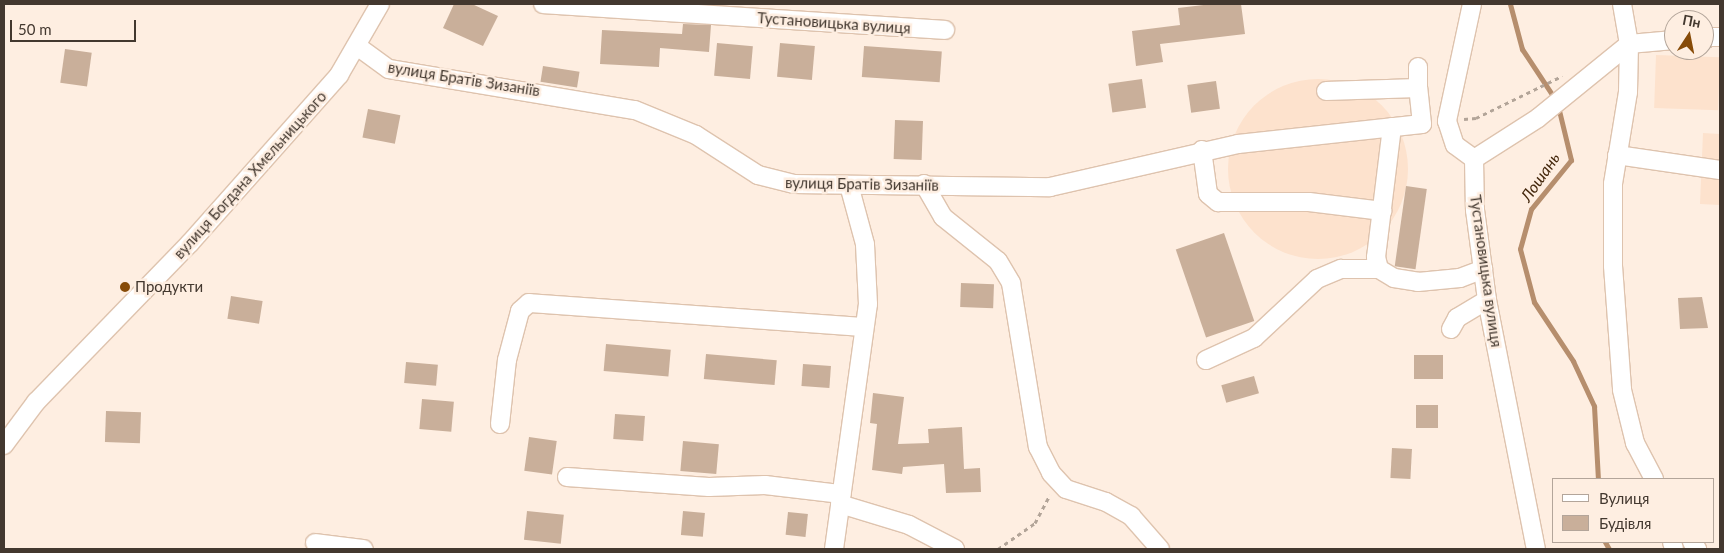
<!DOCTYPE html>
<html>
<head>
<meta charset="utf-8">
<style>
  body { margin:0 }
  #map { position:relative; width:1724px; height:553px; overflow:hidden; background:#feeee1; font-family:Lato,sans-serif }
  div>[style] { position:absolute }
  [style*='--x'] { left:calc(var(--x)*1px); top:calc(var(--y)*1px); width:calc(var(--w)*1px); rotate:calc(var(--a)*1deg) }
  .built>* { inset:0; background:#fde2cd; transform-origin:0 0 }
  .round { border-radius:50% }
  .stream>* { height:5px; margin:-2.5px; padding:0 2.5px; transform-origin:2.5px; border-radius:2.5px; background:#b68e6d }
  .building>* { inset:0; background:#c9af9a; transform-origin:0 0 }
  .path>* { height:3px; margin-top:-1.5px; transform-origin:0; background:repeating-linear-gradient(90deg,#b2a498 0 4px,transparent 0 8px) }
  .roads { filter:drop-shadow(1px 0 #dec3ae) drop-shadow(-1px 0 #dec3ae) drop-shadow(0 1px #dec3ae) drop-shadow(0 -1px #dec3ae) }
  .minor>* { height:18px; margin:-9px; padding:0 9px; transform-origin:9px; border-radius:9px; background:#fff }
  .dots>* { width:14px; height:14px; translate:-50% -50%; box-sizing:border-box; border:2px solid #feeee1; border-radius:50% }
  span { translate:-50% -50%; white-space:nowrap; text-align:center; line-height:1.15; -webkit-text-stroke:5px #feeee1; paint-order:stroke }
  .street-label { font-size:15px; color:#43382f }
  .poi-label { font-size:15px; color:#43382f }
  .left { translate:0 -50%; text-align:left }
  .water-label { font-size:16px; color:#45280d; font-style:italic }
  .frame { position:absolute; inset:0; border:5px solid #43382f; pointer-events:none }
  .legend { position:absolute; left:1552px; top:478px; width:162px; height:65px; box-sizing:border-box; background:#feeee1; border:1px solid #b3a59a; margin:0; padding:6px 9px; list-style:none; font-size:15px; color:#43382f }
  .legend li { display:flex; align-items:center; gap:10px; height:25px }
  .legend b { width:25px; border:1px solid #b3a59a }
  .north { position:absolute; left:1664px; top:10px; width:50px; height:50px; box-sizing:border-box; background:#feeee1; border:1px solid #b3a59a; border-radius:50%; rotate:11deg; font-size:14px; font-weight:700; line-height:20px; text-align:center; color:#43382f }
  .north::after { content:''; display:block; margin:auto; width:18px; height:22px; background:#874b08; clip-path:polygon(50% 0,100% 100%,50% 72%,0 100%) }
  .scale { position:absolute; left:10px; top:20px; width:126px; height:22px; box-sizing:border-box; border:2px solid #43382f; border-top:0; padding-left:6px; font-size:15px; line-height:18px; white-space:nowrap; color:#43382f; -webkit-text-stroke:4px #feeee1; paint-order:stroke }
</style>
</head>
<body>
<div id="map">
  <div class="built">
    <i style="left:1656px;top:55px;width:64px;height:53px;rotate:2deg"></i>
    <i class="round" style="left:1228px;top:79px;width:180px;height:180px"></i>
    <i style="clip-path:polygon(1703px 133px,1720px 134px,1720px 205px,1700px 204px)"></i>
  </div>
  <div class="stream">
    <i style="--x:1510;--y:4;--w:47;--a:75.1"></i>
    <i style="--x:1522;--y:49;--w:64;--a:56.6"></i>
    <i style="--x:1557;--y:102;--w:60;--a:76.4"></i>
    <i style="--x:1571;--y:160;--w:63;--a:129.2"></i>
    <i style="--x:1531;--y:209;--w:41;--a:105.4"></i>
    <i style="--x:1520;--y:249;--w:55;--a:75.2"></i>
    <i style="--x:1534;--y:302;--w:71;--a:56.5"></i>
    <i style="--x:1573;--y:361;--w:50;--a:65"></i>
    <i style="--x:1594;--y:406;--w:73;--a:86.9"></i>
    <i style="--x:1605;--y:542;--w:8;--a:60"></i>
  </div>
  <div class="building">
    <i style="clip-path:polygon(454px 4px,472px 4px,498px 16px,483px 46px,443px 28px)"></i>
    <i style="clip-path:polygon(1212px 4px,1241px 4px,1245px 34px,1160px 44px,1163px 62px,1136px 66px,1132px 31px,1180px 25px,1178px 8px)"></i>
    <i style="clip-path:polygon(683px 24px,711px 25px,709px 52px,660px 48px,659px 67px,600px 64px,602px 30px,682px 34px)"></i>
    <i style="left:717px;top:43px;width:36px;height:33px;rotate:5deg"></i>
    <i style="left:780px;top:43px;width:35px;height:34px;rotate:5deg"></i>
    <i style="left:864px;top:46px;width:78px;height:31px;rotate:4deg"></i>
    <i style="left:65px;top:49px;width:27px;height:34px;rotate:8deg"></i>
    <i style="left:543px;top:66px;width:37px;height:16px;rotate:9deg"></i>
    <i style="left:1142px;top:79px;width:29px;height:34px;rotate:82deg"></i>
    <i style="left:1216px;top:81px;width:28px;height:29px;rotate:82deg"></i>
    <i style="left:368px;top:109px;width:33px;height:29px;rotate:11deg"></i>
    <i style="left:895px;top:120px;width:28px;height:39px;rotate:2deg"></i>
    <i style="left:1406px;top:186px;width:21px;height:81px;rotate:8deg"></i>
    <i style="left:1224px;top:233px;width:93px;height:51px;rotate:71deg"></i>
    <i style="left:961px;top:283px;width:33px;height:24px;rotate:2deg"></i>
    <i style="left:231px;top:296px;width:32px;height:23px;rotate:9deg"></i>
    <i style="clip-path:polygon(1702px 297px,1708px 328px,1680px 329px,1678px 298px)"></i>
    <i style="left:606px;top:344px;width:65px;height:27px;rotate:5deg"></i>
    <i style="left:706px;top:354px;width:71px;height:25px;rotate:5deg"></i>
    <i style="left:1443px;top:355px;width:24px;height:29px;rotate:90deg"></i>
    <i style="left:406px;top:362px;width:32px;height:21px;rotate:5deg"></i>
    <i style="left:803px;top:364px;width:28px;height:22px;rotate:4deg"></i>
    <i style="left:1254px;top:376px;width:18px;height:34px;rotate:74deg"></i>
    <i style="clip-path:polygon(873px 393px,904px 397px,898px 444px,929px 443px,928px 429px,962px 427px,964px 469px,980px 468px,981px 492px,946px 493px,944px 464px,903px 467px,902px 474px,872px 470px,877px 424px,870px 423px)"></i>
    <i style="left:422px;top:399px;width:32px;height:30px;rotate:5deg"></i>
    <i style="left:1416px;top:405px;width:22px;height:23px"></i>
    <i style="left:106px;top:411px;width:35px;height:31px;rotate:2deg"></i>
    <i style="left:615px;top:414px;width:30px;height:25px;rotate:4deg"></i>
    <i style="left:529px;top:437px;width:28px;height:34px;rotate:8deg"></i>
    <i style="left:683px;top:441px;width:36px;height:30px;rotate:5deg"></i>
    <i style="left:1392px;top:448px;width:20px;height:30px;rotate:3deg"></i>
    <i style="left:527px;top:511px;width:37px;height:29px;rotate:6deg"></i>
    <i style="left:683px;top:511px;width:22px;height:24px;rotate:5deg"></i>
    <i style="left:788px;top:512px;width:20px;height:23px;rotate:6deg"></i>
  </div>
  <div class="path">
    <i style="--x:1464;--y:119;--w:12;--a:-5"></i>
    <i style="--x:1476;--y:118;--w:96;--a:-26"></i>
    <i style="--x:998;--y:549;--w:45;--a:-35.1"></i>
    <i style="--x:1035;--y:523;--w:32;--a:-62"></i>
  </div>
  <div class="roads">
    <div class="minor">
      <i style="--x:543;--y:4;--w:403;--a:3.7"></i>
      <i style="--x:1472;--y:4;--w:120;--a:102.1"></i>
      <i style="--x:1447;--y:121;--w:25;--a:72"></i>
      <i style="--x:1455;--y:145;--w:24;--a:36"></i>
      <i style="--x:1474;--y:159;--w:51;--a:88.9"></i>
      <i style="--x:1475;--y:210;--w:91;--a:82.4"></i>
      <i style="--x:1487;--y:300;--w:254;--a:78.9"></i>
      <i style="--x:1622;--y:4;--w:41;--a:80.1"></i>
      <i style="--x:1629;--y:44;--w:48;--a:91.2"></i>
      <i style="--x:1628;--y:92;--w:93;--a:99.3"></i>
      <i style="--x:1613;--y:184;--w:82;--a:90"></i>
      <i style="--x:1613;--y:266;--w:124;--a:85.8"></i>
      <i style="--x:1622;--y:390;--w:55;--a:76.2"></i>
      <i style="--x:1635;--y:443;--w:41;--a:62.2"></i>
      <i style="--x:1704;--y:38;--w:16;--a:-4"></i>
      <i style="--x:357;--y:46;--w:39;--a:36"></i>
      <i style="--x:389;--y:69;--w:249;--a:9.5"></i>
      <i style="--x:635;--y:110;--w:66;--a:22.3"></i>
      <i style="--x:696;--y:135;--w:74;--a:32.8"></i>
      <i style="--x:758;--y:175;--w:37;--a:14"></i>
      <i style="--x:794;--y:184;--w:256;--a:0.7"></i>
      <i style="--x:1050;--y:187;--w:193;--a:-12.9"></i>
      <i style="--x:1238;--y:144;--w:185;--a:-6.2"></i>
      <i style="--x:1422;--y:124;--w:36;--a:-96"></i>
      <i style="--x:1418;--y:88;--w:92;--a:178.1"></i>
      <i style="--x:1418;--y:67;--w:21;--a:90"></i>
      <i style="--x:1392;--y:127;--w:131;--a:97"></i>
      <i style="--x:1376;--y:257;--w:12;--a:76"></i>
      <i style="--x:1379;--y:269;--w:17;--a:31"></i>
      <i style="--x:1394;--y:278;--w:24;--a:9"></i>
      <i style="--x:1418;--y:282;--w:42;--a:-5.4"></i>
      <i style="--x:1460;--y:278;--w:25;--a:-21"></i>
      <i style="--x:1202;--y:150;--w:44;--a:82.2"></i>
      <i style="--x:1208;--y:194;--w:13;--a:39"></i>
      <i style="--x:1218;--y:202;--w:91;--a:0"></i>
      <i style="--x:1309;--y:202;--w:74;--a:7"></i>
      <i style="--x:1617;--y:155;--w:104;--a:8.3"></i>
      <i style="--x:1474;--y:159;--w:76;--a:-32.6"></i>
      <i style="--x:1538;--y:118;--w:117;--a:-39.1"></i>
      <i style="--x:1629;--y:44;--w:45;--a:-5.1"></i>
      <i style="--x:924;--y:184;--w:38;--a:60"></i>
      <i style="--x:943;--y:217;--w:70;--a:38.7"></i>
      <i style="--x:998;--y:261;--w:26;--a:59"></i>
      <i style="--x:1011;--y:283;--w:166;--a:80.7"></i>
      <i style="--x:1038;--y:447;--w:29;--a:63"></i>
      <i style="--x:1051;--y:473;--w:22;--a:47"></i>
      <i style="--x:1066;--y:489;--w:42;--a:18"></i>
      <i style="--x:1106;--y:502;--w:29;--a:29"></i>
      <i style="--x:1131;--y:516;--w:44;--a:48.7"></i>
      <i style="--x:1451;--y:329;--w:13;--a:-61"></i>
      <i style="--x:1457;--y:318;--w:35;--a:-31"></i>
      <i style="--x:1206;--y:360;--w:53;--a:-24.6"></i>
      <i style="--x:1254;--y:338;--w:86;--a:-43.1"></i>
      <i style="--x:1317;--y:279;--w:26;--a:-23"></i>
      <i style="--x:1341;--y:269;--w:38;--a:0"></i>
      <i style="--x:500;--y:424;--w:64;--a:-83.8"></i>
      <i style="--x:507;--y:360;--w:51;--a:-75.1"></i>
      <i style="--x:520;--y:311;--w:12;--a:-42"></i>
      <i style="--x:529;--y:303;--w:336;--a:4.1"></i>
      <i style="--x:4;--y:445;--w:54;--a:-53.3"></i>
      <i style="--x:36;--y:402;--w:221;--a:-45.9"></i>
      <i style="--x:190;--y:243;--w:225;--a:-48.4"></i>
      <i style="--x:339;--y:75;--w:82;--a:-60"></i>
      <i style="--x:567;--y:477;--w:142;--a:4"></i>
      <i style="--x:709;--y:487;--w:56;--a:-2"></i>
      <i style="--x:765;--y:485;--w:77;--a:6.8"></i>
      <i style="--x:840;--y:504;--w:72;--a:16.9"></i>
      <i style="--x:909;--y:525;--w:52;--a:27.6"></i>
      <i style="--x:1672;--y:542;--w:7;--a:74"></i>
      <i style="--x:1692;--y:542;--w:9;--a:54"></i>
      <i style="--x:315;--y:543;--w:49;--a:7"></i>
      <i style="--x:834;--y:549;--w:247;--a:-82.1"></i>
      <i style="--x:868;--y:304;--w:60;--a:-92.9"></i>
      <i style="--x:865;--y:244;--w:61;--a:-105.2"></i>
    </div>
  </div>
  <div class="dots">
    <i style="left:125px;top:287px;background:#874b08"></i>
  </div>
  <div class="street-label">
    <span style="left:834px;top:23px;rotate:4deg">Тустановицька вулиця</span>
    <span style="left:464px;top:79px;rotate:9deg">вулиця Братів Зизаніїв</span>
    <span style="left:250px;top:175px;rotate:-48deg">вулиця Богдана Хмельницького</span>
    <span style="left:862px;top:184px;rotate:1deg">вулиця Братів Зизаніїв</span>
    <span style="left:1486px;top:271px;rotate:82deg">Тустановицька вулиця</span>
  </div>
  <div class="poi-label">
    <span class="left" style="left:135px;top:287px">Продукти</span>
  </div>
  <div class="water-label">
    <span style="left:1540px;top:177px;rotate:-55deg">Лошань</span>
  </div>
  <div class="frame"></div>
  <ul class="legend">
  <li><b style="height:6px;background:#fff"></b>Вулиця</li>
  <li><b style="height:14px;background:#c9af9a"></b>Будівля</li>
  </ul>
  <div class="north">Пн</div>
  <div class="scale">50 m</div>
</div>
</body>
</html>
